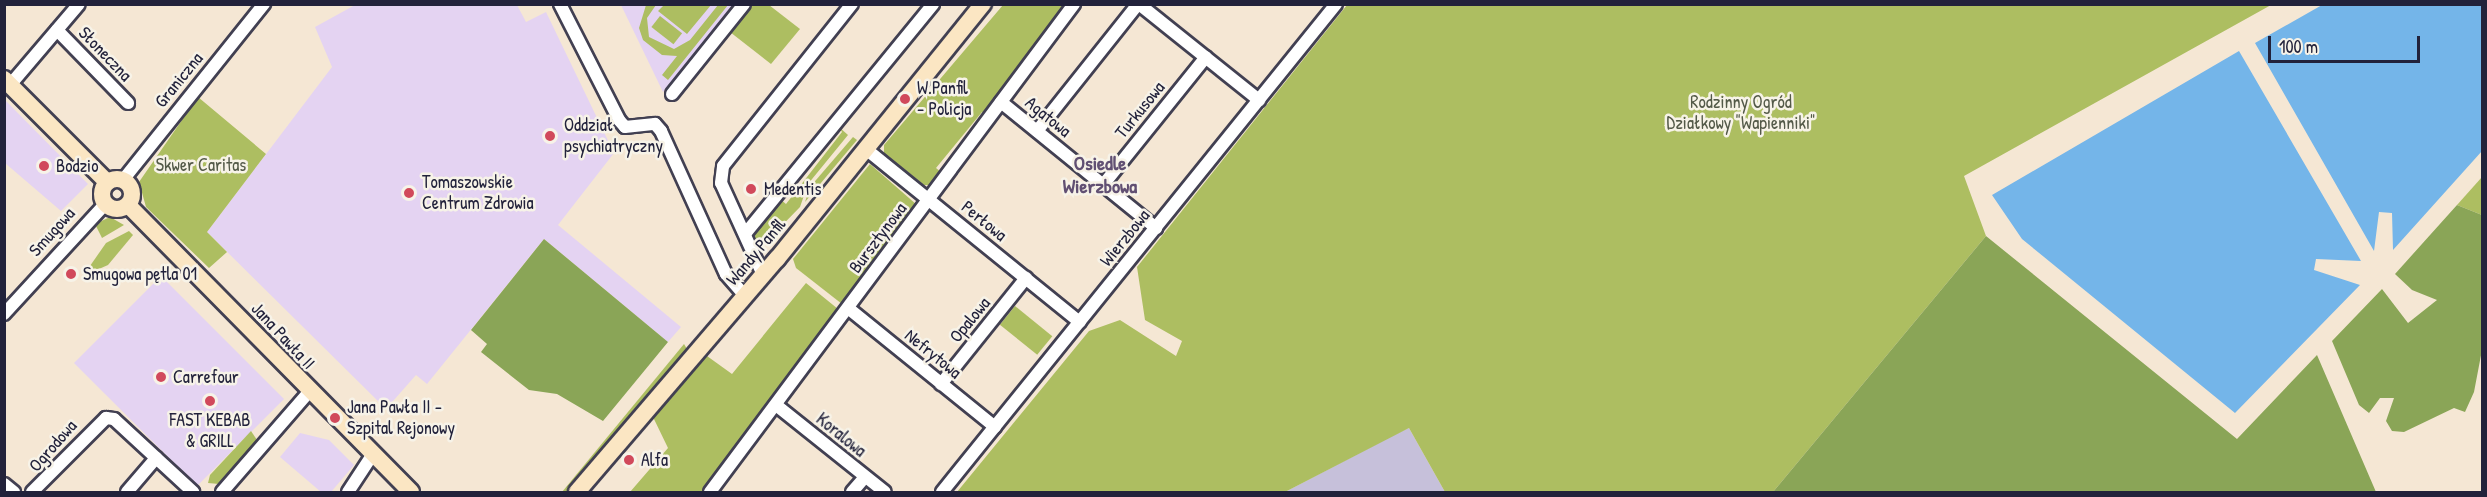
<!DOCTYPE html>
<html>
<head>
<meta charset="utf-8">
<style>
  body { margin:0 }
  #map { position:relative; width:2487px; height:497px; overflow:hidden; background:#f5e7d4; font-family:"Patrick Hand",sans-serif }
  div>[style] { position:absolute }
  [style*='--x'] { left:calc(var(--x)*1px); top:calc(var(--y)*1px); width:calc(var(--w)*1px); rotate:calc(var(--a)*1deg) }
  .built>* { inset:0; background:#e4d3f2; transform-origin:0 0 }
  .industrial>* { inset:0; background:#c6c0da }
  .green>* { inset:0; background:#adbe61; transform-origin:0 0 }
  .forest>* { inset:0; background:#8aa557 }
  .water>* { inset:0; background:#74b5e9 }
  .roads { filter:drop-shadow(2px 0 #424052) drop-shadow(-2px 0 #424052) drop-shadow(0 2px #424052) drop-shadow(0 -2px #424052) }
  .street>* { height:12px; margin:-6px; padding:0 6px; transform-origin:6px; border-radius:6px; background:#fff }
  .secondary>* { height:16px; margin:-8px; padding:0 8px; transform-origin:8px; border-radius:8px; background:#fbe6c3 }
  .secondary>.ring { margin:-8px; padding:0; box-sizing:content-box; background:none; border:16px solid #fbe6c3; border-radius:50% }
  .dots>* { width:16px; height:16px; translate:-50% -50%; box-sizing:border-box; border:3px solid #f7f3e8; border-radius:50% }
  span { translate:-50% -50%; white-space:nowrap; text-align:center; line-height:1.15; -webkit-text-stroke:5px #f7f3e8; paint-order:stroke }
  .street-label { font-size:18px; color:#22223b }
  .poi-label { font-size:18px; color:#22223b }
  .left { translate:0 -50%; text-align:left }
  .park-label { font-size:18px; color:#535948 }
  .neighbourhood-label { font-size:20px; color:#615073; font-weight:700 }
  .frame { position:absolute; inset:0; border:6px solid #22223b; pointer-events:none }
  .scale { position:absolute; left:2268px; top:36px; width:152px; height:27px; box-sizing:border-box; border:3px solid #22223b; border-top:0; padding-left:8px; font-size:18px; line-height:21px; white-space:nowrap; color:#22223b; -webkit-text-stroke:4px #f7f3e8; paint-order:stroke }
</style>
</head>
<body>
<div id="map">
  <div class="built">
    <i style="clip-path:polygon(355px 5px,517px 5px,526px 22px,546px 12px,614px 153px,558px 225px,681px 327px,668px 342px,544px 239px,427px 384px,416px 375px,386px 409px,207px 232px,332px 67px,315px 27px)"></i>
    <i style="clip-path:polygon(621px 5px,733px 5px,663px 92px)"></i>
    <i style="clip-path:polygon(4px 99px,88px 184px,61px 211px,5px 163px)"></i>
    <i style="left:161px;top:276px;width:174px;height:123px;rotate:45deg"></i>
    <i style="clip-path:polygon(300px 433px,329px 440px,354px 465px,331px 492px,321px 492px,280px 457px)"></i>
  </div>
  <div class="industrial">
    <i style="clip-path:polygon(1409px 428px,1445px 492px,1285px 492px,1394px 435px)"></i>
  </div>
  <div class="green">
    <i style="clip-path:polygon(751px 4px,769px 5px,800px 29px,771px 64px,730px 32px)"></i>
    <i style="clip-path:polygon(646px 5px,656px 5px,647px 18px,649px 37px,674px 49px,690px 40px,718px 5px,728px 5px,668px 80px,662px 75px,677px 56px,662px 55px,643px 40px,639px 28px)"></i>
    <i style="clip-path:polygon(664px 5px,664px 4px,711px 5px,687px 34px,658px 11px)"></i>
    <i style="clip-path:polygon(1003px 5px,1069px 5px,988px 116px,982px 112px,936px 168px,941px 172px,931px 185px,924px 185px,884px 153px,884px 145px)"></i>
    <i style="clip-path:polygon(1347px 5px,2271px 5px,1964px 176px,1986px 236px,1773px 492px,1445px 492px,1409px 428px,1285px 492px,957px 492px,1089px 331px,1120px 320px,1176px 356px,1182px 341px,1145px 320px,1137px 267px)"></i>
    <i style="left:660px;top:16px;width:28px;height:14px;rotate:38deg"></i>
    <i style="clip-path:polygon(198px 97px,266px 154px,207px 232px,227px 252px,209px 268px,146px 207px,139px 182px)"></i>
    <i style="clip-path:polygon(839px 127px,848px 135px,808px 184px,800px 207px,758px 250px,753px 232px,780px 199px,786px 204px,842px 132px)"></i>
    <i style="clip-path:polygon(853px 137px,857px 140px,805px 202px,810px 187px)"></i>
    <i style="clip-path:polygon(870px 164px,917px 205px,842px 304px,796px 268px,793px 259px)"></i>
    <i style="clip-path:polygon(2482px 177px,2482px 215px,2457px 205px)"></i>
    <i style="clip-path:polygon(110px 217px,124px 225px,102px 238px,95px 224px)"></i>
    <i style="clip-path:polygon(129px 231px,133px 235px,108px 265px,83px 276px,106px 243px)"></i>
    <i style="clip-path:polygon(806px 283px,838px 309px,832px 321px,701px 492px,630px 492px,668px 448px,653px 417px,707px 356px,732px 374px)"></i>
    <i style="left:1015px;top:306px;width:48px;height:24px;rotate:39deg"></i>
    <i style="clip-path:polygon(684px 344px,687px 349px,639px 409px,569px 492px,562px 492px)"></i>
    <i style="clip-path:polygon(251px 431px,257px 440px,219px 484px,208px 483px,210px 475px)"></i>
  </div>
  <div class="forest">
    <i style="clip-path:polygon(2457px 205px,2482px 215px,2482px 350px,2474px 392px,2465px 412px,2454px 408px,2404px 432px,2392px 431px,2386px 421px,2394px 398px,2380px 398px,2369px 413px,2359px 405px,2332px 341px,2382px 289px,2408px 323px,2437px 300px,2412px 290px,2395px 274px)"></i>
    <i style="clip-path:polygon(1986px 236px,2237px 439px,2317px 355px,2376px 492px,1773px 492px)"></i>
    <i style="clip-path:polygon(544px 239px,668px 342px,603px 421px,557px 394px,529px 390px,481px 352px,487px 344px,471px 330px)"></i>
  </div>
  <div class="water">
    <i style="clip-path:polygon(2322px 5px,2482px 5px,2482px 151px,2393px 250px,2392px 213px,2379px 212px,2374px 251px,2255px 43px)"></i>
    <i style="clip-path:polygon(2239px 51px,2361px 261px,2316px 259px,2314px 270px,2360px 285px,2235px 413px,2022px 239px,1992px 195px)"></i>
  </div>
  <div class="roads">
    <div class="street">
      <i style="--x:560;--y:4;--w:130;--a:63"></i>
      <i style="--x:619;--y:120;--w:9;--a:49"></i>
      <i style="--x:625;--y:127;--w:30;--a:-6"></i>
      <i style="--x:655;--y:124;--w:9;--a:49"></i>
      <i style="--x:661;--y:131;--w:157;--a:65.6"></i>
      <i style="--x:726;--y:274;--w:29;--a:49"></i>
      <i style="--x:1139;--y:4;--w:154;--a:38.7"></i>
      <i style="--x:57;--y:30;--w:102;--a:45.8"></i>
      <i style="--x:10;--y:85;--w:106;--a:-49.6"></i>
      <i style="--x:672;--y:94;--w:115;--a:-51.3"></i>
      <i style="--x:1001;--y:102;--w:200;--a:39.1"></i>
      <i style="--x:1037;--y:131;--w:162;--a:-51.5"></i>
      <i style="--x:866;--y:149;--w:275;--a:39"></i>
      <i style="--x:123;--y:180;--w:226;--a:-51.3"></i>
      <i style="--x:1103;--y:185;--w:164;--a:-51.2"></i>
      <i style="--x:745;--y:234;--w:297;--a:-50.7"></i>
      <i style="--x:763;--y:275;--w:101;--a:-114.5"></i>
      <i style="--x:721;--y:183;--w:17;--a:-83"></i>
      <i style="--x:723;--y:166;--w:207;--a:-51.5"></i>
      <i style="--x:848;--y:308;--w:189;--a:39"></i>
      <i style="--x:4;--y:314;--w:149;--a:-47.4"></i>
      <i style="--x:941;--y:384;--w:136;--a:-51.3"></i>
      <i style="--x:776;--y:405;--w:139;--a:38.6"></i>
      <i style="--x:4;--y:484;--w:13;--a:39"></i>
      <i style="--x:32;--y:492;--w:105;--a:-45"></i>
      <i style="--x:106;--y:418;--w:8;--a:7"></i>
      <i style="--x:114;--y:419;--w:108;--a:42.7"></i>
      <i style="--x:127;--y:492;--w:45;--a:-49.5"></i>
      <i style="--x:222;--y:492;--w:133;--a:-49"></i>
      <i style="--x:348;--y:492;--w:45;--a:-56.7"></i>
      <i style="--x:710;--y:492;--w:609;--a:-53.28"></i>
      <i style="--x:852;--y:492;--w:20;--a:-49"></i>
      <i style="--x:942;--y:492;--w:627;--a:-51.08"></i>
    </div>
    <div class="secondary">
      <i style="--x:4;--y:79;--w:146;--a:45"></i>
      <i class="ring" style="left:102px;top:179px;width:14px;height:14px"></i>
      <i style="--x:128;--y:205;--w:403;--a:45.4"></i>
      <i style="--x:577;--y:492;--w:307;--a:-49.4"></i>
      <i style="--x:777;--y:259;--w:328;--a:-51.1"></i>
    </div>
  </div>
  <div class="dots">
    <i style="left:905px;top:99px;background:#d1495b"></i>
    <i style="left:550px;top:136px;background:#d1495b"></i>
    <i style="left:44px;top:166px;background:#d1495b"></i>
    <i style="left:751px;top:189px;background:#d1495b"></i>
    <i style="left:409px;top:193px;background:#d1495b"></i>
    <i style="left:71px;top:274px;background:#d1495b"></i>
    <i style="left:161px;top:377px;background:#d1495b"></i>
    <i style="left:210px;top:401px;background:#d1495b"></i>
    <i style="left:335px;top:418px;background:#d1495b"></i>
    <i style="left:629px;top:460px;background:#d1495b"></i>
  </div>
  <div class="street-label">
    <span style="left:105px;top:54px;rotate:46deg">Słoneczna</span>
    <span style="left:179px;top:80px;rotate:-51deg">Graniczna</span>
    <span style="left:1140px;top:110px;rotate:-51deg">Turkusowa</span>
    <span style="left:1048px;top:117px;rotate:39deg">Agatowa</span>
    <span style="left:984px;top:221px;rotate:39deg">Perłowa</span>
    <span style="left:52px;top:232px;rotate:-48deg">Smugowa</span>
    <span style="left:878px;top:238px;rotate:-53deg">Bursztynowa</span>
    <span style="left:1125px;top:238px;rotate:-51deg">Wierzbowa</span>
    <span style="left:756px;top:252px;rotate:-50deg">Wandy Panfil</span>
    <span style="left:970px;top:320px;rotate:-51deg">Opalowa</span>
    <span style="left:283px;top:336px;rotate:47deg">Jana Pawła II</span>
    <span style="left:933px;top:354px;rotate:39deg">Nefrytowa</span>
    <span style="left:841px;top:435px;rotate:39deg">Koralowa</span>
    <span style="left:53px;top:446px;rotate:-49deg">Ogrodowa</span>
  </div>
  <div class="poi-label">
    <span class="left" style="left:917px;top:99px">W.Panfil<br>- Policja</span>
    <span class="left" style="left:564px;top:136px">Oddział<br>psychiatryczny</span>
    <span class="left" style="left:56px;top:166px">Bodzio</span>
    <span class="left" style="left:422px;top:193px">Tomaszowskie<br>Centrum Zdrowia</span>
    <span class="left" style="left:764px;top:189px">Medentis</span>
    <span class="left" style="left:83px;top:274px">Smugowa pętla 01</span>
    <span class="left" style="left:173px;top:377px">Carrefour</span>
    <span class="left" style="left:347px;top:418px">Jana Pawła II -<br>Szpital Rejonowy</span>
    <span style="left:210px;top:431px">FAST KEBAB<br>&amp; GRILL</span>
    <span class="left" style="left:641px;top:460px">Alfa</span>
  </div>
  <div class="park-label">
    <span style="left:1741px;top:113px">Rodzinny Ogród<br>Działkowy "Wapienniki"</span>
    <span style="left:201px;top:165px">Skwer Caritas</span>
  </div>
  <div class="neighbourhood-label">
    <span style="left:1100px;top:174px">Osiedle<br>Wierzbowa</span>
  </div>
  <div class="frame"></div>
  <div class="scale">100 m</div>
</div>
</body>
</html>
